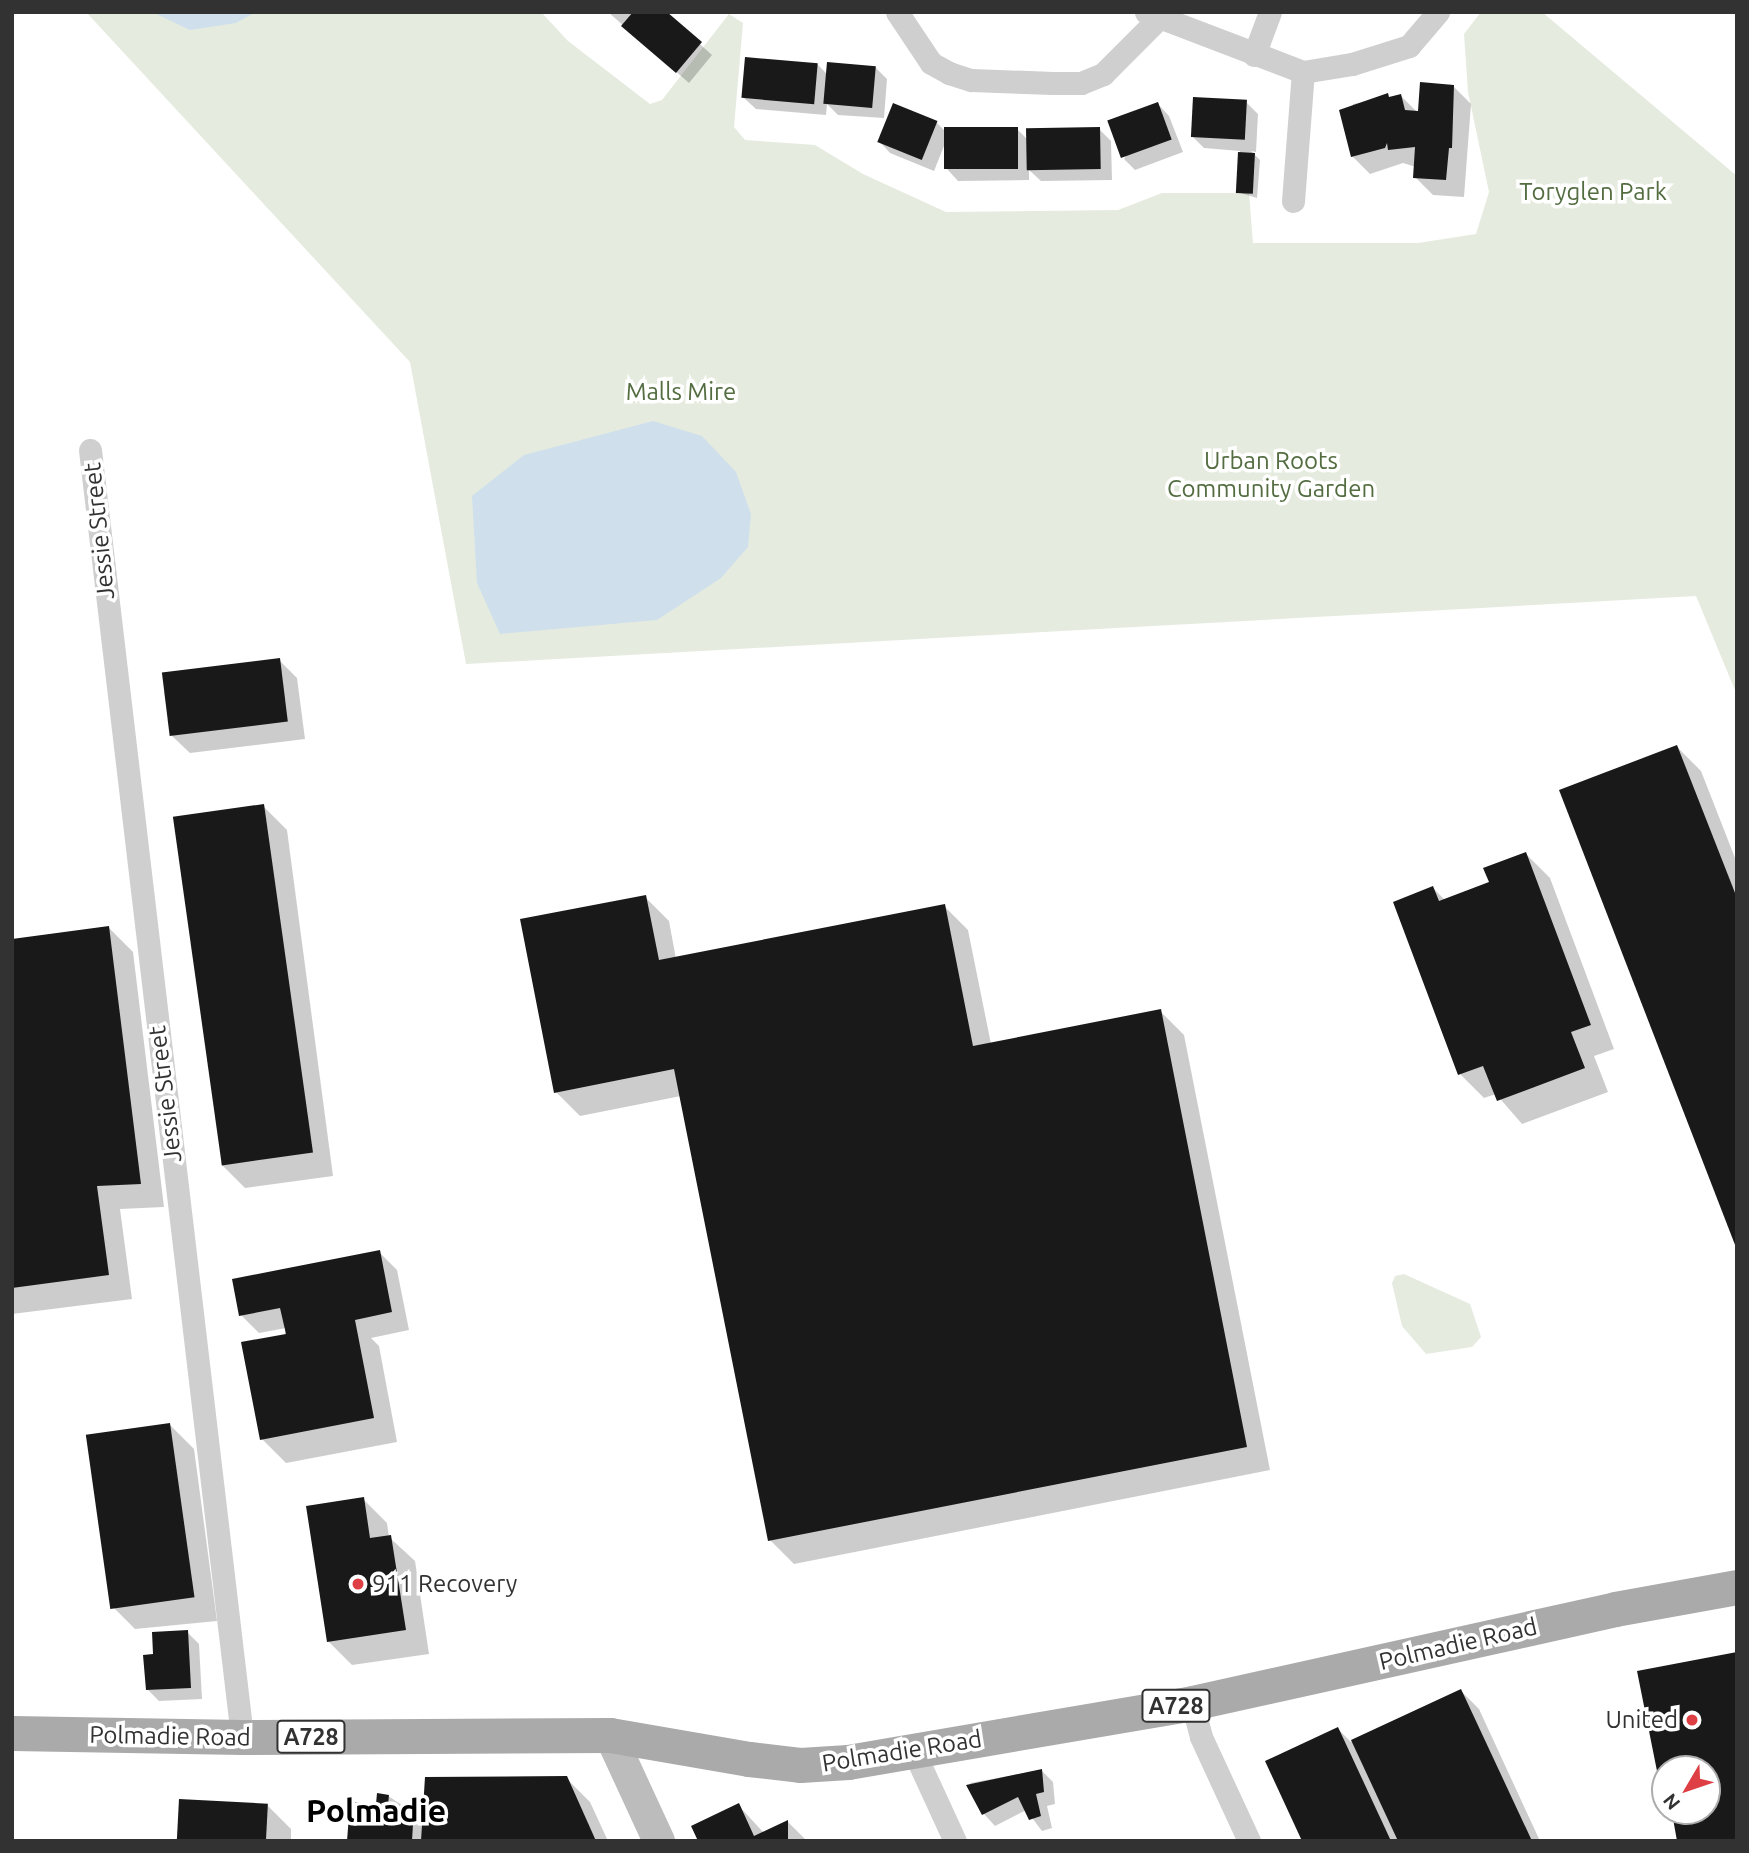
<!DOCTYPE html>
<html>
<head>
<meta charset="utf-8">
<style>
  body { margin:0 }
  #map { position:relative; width:1749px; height:1853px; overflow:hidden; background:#fff; font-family:Ubuntu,sans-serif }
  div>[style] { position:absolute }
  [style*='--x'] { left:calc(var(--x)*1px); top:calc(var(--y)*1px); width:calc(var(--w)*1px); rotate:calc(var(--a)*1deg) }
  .green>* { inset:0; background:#e5ebdf }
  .water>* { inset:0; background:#cfe0ec }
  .shadow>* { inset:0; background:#0003 }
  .building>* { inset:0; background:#191919; transform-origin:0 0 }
  .minor>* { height:23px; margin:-11.5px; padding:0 11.5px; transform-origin:11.5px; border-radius:11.5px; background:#cfcfcf }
  .secondary>* { height:32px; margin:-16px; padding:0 16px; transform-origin:16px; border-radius:16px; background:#bcbcbc }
  .primary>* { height:35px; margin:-17.5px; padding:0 17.5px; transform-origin:17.5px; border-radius:17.5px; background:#aaa }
  .dots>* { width:19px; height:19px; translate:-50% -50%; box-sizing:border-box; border:4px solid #fff; border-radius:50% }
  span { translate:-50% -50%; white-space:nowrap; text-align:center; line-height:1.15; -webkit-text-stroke:7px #fff; paint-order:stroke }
  .shield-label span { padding:2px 5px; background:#fff; border:2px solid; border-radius:5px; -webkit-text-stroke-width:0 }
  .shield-label { font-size:23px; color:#323232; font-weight:700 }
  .park-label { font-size:24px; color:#536d41 }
  .street-label { font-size:24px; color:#323232 }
  .poi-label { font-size:24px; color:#323232 }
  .left { translate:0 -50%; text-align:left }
  .right { translate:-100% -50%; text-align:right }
  .district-label { font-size:32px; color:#000; font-weight:700 }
  .frame { position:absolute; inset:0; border:14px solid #323232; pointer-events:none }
  .north { position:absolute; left:1651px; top:1755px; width:70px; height:70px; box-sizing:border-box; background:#fff; border:2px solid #adadad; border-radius:50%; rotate:231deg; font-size:19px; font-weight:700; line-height:28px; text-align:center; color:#323232 }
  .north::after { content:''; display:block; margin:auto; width:24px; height:32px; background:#de3f44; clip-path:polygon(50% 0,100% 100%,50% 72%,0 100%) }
</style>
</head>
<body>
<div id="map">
  <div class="green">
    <i style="clip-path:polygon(86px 12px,541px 12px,568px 41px,650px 104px,662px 100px,729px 14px,743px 23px,734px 127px,745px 140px,815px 145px,863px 174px,946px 212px,1118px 210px,1162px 193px,1249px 193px,1253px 243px,1418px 243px,1476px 234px,1489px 192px,1468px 92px,1464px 34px,1481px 12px,1542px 12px,1737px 176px,1737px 695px,1696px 596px,466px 664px,410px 362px)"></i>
    <i style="clip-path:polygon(1404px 1274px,1470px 1304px,1481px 1337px,1472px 1347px,1426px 1354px,1402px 1326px,1392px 1283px,1395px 1276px)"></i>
  </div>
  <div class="water">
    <i style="clip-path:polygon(152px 12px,256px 12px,236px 23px,190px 30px)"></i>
    <i style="clip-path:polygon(653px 421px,702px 436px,736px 472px,751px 514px,748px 547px,721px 578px,657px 620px,500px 634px,477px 583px,472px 496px,524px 455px)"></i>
  </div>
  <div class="shadow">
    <i style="clip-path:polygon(608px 12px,664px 12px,712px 55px,689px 83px)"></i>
    <i style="clip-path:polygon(817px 64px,828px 75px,875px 67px,887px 79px,884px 118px,838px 115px,827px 104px,826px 115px,756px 109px,744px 98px)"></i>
    <i style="clip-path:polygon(1453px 86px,1471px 104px,1464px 197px,1433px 195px,1415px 177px,1416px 167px,1403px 163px,1370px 174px,1352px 156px,1353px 104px,1401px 96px,1420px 115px)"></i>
    <i style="clip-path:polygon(1246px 102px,1258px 114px,1256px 152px,1251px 151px,1260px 160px,1257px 198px,1237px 192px,1240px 151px,1204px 148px,1193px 137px)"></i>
    <i style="clip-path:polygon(1158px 104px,1169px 116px,1183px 152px,1135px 170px,1124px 159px)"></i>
    <i style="clip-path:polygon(937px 123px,944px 130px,1017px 129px,1028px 140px,1099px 129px,1111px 141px,1112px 180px,1041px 181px,1029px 170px,1029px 180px,958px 181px,947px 169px,946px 141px,934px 171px,890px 153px,879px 141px)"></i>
    <i style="clip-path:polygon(279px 660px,297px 678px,305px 739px,190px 753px,172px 736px)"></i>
    <i style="clip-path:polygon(1677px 747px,1701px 771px,1737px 863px,1737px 1245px)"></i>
    <i style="clip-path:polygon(263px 806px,287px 830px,333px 1176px,245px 1188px,221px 1164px)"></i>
    <i style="clip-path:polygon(1526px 854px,1550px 878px,1614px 1049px,1594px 1056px,1608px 1092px,1522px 1124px,1496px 1094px,1484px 1098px,1460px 1074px,1395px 903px,1433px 888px,1445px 900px,1491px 883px)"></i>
    <i style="clip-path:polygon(645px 897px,669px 921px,676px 959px,944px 906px,968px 930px,991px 1044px,1160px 1011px,1184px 1035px,1270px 1470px,794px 1564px,770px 1540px,681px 1096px,580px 1116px,556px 1092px)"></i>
    <i style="clip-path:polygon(109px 928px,133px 952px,164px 1207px,120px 1209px,132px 1299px,12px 1314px,12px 940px)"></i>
    <i style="clip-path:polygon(379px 1252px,397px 1270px,409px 1330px,371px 1338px,379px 1346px,397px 1442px,286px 1463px,262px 1439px,286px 1328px,259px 1333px,241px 1315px)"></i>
    <i style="clip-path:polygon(170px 1425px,194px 1449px,217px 1621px,135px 1629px,111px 1605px)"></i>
    <i style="clip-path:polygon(363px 1499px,387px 1523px,389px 1537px,415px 1561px,429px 1654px,352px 1665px,328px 1641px)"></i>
    <i style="clip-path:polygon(187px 1632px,199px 1644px,202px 1699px,159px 1701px,147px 1689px,155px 1656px)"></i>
    <i style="clip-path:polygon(1737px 1654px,1737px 1841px,1675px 1822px,1667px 1814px,1707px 1811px,1707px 1769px,1665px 1769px,1665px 1803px,1639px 1673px)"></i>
    <i style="clip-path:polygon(1461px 1691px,1479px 1709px,1540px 1841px,1304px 1841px,1338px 1729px,1351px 1742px)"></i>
    <i style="clip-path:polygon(1041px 1770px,1053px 1782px,1055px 1804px,1047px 1806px,1052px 1828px,1042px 1831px,1026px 1810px,995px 1826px,984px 1814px,970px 1783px)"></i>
    <i style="clip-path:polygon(566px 1778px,590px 1802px,608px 1841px,349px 1841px,388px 1796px,424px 1819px)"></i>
    <i style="clip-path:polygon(267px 1805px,291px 1829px,291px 1841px,179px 1841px)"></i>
    <i style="clip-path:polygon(738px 1805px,764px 1833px,788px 1822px,807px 1841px,700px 1841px)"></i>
  </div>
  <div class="building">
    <i style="clip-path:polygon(633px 12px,667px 12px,702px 42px,676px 73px,621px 26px)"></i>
    <i style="left:745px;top:57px;width:73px;height:41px;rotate:5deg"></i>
    <i style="left:827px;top:62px;width:49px;height:42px;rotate:5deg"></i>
    <i style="clip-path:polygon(1420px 82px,1454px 85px,1452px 148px,1449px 148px,1446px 180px,1413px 178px,1415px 147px,1388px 150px,1387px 143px,1385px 148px,1351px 157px,1339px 110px,1388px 93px,1389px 97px,1401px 94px,1405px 110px,1418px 111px)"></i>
    <i style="left:1193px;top:97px;width:54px;height:40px;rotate:3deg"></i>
    <i style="left:1158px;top:102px;width:40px;height:54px;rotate:70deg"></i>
    <i style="left:893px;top:103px;width:48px;height:42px;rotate:22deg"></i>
    <i style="left:1018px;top:127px;width:42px;height:74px;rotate:90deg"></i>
    <i style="left:1100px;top:127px;width:42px;height:74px;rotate:89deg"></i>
    <i style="left:1238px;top:152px;width:17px;height:41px;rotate:3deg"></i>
    <i style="left:280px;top:658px;width:64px;height:119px;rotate:83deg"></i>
    <i style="clip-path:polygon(1677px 745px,1737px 898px,1737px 1250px,1559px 790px)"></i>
    <i style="left:264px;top:804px;width:352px;height:92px;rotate:82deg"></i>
    <i style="clip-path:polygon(1526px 852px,1591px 1025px,1571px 1032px,1585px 1068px,1497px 1101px,1483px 1066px,1458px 1075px,1393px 902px,1433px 886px,1439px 901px,1489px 882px,1483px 868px)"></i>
    <i style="clip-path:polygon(646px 895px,659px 960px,945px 904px,973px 1046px,1161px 1009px,1247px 1447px,768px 1541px,674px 1069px,554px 1093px,520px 919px)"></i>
    <i style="clip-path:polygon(109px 926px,141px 1184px,97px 1186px,109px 1275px,12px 1288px,12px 939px)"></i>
    <i style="clip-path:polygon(380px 1250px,392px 1312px,355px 1320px,374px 1418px,260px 1440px,241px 1342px,286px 1334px,280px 1308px,239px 1316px,232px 1279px)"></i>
    <i style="left:170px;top:1423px;width:176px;height:85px;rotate:82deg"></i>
    <i style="clip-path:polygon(364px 1497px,370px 1538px,391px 1535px,406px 1630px,327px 1642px,306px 1506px)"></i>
    <i style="clip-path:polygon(188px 1630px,191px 1688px,146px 1690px,143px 1655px,153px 1654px,152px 1632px)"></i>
    <i style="clip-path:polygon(1737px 1652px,1737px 1841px,1677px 1841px,1672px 1813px,1665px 1811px,1707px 1811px,1707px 1769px,1665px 1769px,1664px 1806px,1637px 1671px)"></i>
    <i style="clip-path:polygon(1461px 1689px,1532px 1841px,1398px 1841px,1351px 1740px)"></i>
    <i style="clip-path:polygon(1338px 1727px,1391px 1841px,1302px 1841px,1265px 1761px)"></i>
    <i style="clip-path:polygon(1042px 1769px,1044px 1792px,1036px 1794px,1041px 1816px,1029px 1820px,1018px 1797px,982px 1815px,966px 1785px)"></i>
    <i style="clip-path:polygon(567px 1776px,596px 1841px,421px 1841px,425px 1777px)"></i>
    <i style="clip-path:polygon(377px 1793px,389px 1795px,388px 1805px,414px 1807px,412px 1841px,347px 1841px,350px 1802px,376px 1804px)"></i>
    <i style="left:179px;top:1799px;width:89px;height:42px;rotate:3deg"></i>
    <i style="clip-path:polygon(739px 1803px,754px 1836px,788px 1820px,788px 1841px,698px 1841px,691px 1826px)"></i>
  </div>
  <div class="minor">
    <i style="--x:897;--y:12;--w:61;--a:56.3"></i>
    <i style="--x:931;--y:63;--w:21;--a:29"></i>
    <i style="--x:949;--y:73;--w:23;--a:18"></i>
    <i style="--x:971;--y:80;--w:82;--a:2.1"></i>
    <i style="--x:1053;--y:83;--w:28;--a:0"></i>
    <i style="--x:1081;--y:83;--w:24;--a:-22"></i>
    <i style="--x:1103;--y:74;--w:79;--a:-45"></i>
    <i style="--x:1146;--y:12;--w:168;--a:20.9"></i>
    <i style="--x:1303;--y:72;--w:50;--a:-9.3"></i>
    <i style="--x:1352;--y:64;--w:60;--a:-17.5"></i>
    <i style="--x:1409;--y:46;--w:45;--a:-49.5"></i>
    <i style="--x:1254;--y:55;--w:46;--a:-69.6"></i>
    <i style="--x:1293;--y:201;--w:129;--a:-85.6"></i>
    <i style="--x:90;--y:450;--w:1296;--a:83.26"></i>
    <i style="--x:1192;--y:1703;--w:35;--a:75"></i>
    <i style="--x:1201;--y:1737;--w:115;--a:65.2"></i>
    <i style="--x:914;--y:1752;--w:98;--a:65.3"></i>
  </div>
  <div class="secondary">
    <i style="--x:610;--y:1735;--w:117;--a:65.2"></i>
  </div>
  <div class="primary">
    <i style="--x:12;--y:1733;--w:230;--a:1"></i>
    <i style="--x:242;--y:1737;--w:368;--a:-0.3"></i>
    <i style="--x:610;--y:1735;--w:141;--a:9.8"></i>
    <i style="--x:749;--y:1759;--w:51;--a:6.7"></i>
    <i style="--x:800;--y:1765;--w:48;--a:-3.6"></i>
    <i style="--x:848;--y:1762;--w:349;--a:-9.7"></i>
    <i style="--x:1192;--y:1703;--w:433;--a:-12.5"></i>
    <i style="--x:1615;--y:1609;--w:124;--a:-10.2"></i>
  </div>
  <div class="dots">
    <i style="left:358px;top:1584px;background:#de3f44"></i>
    <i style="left:1692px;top:1720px;background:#de3f44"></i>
  </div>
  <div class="shield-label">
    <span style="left:1176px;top:1706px">A728</span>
    <span style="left:311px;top:1737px">A728</span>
  </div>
  <div class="park-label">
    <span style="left:1593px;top:192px">Toryglen Park</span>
    <span style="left:681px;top:392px">Malls Mire</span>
    <span style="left:1271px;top:475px">Urban Roots<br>Community Garden</span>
  </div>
  <div class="street-label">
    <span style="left:99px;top:531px;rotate:-96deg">Jessie Street</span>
    <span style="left:165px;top:1094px;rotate:-97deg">Jessie Street</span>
    <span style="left:1458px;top:1644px;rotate:-13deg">Polmadie Road</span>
    <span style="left:170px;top:1736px;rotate:1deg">Polmadie Road</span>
    <span style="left:902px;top:1751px;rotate:-9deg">Polmadie Road</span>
  </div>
  <div class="poi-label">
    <span class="left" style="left:372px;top:1584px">911 Recovery</span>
    <span class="right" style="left:1678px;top:1720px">United</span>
  </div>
  <div class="district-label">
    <span style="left:376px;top:1810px">Polmadie</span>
  </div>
  <div class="frame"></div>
  <div class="north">N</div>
</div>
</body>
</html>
